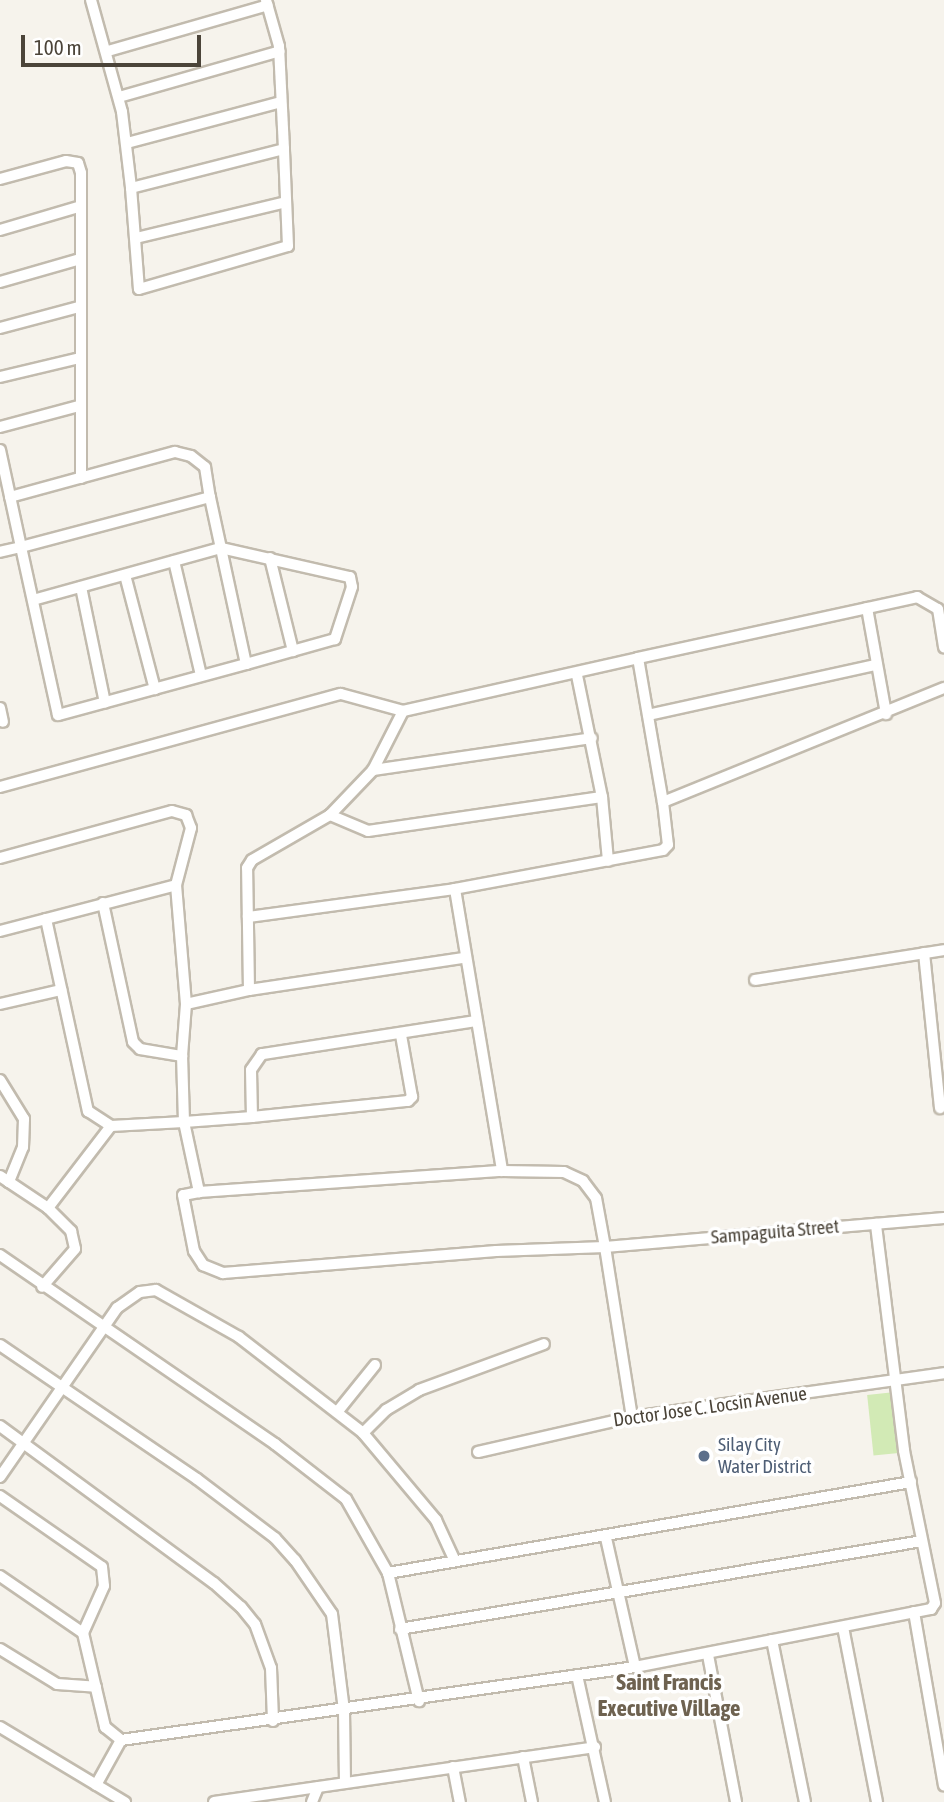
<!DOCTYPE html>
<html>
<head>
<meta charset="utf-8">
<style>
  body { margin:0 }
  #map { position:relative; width:944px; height:1802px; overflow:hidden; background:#f6f3ec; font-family:"Asap Condensed",sans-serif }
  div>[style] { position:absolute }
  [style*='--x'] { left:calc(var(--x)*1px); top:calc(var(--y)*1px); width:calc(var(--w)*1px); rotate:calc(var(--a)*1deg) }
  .green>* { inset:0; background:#d2eab5; transform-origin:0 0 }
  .roads { filter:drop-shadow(2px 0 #c2bbae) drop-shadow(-2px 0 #c2bbae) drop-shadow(0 2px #c2bbae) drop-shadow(0 -2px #c2bbae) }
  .minor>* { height:10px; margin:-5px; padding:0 5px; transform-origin:5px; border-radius:5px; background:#fff }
  .dots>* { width:19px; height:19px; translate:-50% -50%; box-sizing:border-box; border:4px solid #fff; border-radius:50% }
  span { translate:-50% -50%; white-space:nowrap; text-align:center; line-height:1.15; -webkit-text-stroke:7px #fff; paint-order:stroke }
  .street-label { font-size:19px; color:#4b4439 }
  .service-label { font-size:19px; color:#4e5e75 }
  .left { translate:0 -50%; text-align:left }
  .quarter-label { font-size:23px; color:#6e6250; font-weight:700 }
  .scale { position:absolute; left:21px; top:35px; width:180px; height:32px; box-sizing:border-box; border:4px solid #4b4439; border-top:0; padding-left:9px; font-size:21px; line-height:24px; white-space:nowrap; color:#4b4439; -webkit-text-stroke:5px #fff; paint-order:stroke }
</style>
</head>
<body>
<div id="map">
  <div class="green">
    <i style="left:895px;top:1392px;width:61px;height:28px;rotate:84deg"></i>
  </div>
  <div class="roads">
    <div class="minor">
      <i style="--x:91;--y:0;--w:116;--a:74.5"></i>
      <i style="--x:122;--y:112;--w:77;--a:83.2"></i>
      <i style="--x:131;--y:188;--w:158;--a:-14.3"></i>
      <i style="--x:284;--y:149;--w:103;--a:-92.8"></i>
      <i style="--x:279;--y:46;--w:48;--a:-105.8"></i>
      <i style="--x:108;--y:51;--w:166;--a:-16"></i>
      <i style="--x:119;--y:97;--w:167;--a:-15.9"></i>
      <i style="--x:127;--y:143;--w:159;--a:-14.9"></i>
      <i style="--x:0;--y:179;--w:68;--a:-15.3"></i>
      <i style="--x:66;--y:161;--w:12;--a:9"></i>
      <i style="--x:78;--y:163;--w:10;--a:73"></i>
      <i style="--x:81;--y:173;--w:305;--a:90"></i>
      <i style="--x:131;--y:188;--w:101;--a:85.5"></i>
      <i style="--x:139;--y:289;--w:155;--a:-16.1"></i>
      <i style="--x:288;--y:246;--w:97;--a:-92.4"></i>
      <i style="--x:0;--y:230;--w:81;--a:-16.4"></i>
      <i style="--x:136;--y:238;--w:154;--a:-13.5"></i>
      <i style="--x:0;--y:282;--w:83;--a:-16"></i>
      <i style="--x:0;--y:328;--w:82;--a:-14.9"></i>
      <i style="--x:0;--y:377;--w:82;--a:-13.4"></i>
      <i style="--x:0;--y:427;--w:82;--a:-14.9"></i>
      <i style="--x:0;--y:450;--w:99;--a:77.8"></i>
      <i style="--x:21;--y:547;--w:172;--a:77.6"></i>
      <i style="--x:58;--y:715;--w:195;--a:-15.2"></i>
      <i style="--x:246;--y:664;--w:171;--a:-102.2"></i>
      <i style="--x:210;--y:497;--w:196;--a:165.2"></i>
      <i style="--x:21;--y:547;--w:22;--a:167"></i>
      <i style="--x:10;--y:497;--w:171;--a:-15.3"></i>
      <i style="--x:175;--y:452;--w:16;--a:14"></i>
      <i style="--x:191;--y:456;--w:18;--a:38"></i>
      <i style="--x:205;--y:467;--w:30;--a:81"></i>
      <i style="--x:270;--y:558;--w:96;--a:76.1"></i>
      <i style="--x:174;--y:561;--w:117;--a:76.7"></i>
      <i style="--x:125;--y:575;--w:118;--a:75.3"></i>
      <i style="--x:81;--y:587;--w:118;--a:78.3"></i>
      <i style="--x:33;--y:600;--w:195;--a:-15.5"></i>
      <i style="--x:221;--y:548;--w:132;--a:12.7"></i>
      <i style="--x:350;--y:577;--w:10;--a:79"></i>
      <i style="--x:352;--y:587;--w:55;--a:108.1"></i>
      <i style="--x:335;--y:639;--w:92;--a:164.3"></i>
      <i style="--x:867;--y:608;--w:108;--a:79.8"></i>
      <i style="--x:638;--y:658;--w:286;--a:-12.3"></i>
      <i style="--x:917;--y:597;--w:24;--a:30"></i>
      <i style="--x:938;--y:609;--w:39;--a:81"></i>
      <i style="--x:0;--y:708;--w:14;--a:78"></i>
      <i style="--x:648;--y:715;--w:232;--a:-12.4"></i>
      <i style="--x:373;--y:770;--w:221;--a:-8.3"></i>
      <i style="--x:0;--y:787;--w:353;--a:-15.3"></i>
      <i style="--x:341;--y:694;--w:64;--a:15.3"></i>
      <i style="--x:403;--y:711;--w:241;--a:-12.7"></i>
      <i style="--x:638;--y:658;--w:146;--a:80.2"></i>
      <i style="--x:663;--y:802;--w:43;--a:83.4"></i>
      <i style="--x:668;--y:845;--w:7;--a:135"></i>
      <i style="--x:663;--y:850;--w:212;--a:169.4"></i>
      <i style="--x:455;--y:889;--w:209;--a:172.3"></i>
      <i style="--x:602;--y:797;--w:64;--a:84.6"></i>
      <i style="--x:663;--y:802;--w:303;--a:-22.1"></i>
      <i style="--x:330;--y:815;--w:41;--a:22.8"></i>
      <i style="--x:368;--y:831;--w:236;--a:-8.3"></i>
      <i style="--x:602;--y:797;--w:125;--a:-101.6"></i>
      <i style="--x:0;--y:858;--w:178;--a:-15.3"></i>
      <i style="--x:172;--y:811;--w:15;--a:16"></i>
      <i style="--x:186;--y:815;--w:14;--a:69"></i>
      <i style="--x:191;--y:828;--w:59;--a:104.7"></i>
      <i style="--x:176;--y:885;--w:119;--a:85.2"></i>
      <i style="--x:186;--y:1004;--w:65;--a:-12.5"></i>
      <i style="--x:249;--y:990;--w:122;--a:-90.9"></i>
      <i style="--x:247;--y:868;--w:9;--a:-58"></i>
      <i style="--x:252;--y:860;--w:90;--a:-30"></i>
      <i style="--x:330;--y:815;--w:62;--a:-46.3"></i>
      <i style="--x:373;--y:770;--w:66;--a:-63"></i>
      <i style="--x:455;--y:889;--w:286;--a:80.5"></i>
      <i style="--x:103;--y:903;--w:142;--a:77.8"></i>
      <i style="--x:133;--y:1042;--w:10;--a:45"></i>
      <i style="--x:140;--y:1049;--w:43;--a:9.5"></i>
      <i style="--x:182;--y:1056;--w:52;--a:-85.6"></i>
      <i style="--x:46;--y:919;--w:197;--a:77.7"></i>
      <i style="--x:88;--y:1111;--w:27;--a:33"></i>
      <i style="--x:111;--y:1126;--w:73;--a:-3.1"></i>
      <i style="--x:184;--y:1122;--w:66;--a:-91.7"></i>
      <i style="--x:0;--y:931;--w:182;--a:-14.6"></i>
      <i style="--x:924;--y:953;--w:156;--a:84.1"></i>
      <i style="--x:755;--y:980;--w:191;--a:-9"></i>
      <i style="--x:249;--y:990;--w:217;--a:-8.5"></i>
      <i style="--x:0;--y:1004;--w:63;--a:-12.9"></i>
      <i style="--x:476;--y:1021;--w:217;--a:171.2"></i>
      <i style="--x:262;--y:1054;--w:19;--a:125"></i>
      <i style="--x:251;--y:1070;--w:47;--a:88.8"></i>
      <i style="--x:252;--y:1117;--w:68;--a:175.8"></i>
      <i style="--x:184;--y:1122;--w:72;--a:77.9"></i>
      <i style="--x:199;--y:1192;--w:304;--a:-4"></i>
      <i style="--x:502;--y:1171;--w:62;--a:0.9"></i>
      <i style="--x:564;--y:1172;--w:21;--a:25"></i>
      <i style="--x:583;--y:1181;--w:21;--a:53"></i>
      <i style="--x:596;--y:1198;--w:50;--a:79.6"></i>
      <i style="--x:605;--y:1247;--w:340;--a:-4.9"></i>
      <i style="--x:0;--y:1080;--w:46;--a:58.4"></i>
      <i style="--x:24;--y:1119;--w:28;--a:92"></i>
      <i style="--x:23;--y:1147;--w:38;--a:112"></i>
      <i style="--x:252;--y:1117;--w:157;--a:-5.9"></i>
      <i style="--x:408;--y:1101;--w:6;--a:-45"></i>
      <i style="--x:412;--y:1097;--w:63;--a:-100.1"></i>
      <i style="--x:0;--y:1176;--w:58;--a:33.7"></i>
      <i style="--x:48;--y:1208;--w:33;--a:45"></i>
      <i style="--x:71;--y:1231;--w:18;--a:77"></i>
      <i style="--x:75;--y:1249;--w:50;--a:131"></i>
      <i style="--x:199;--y:1192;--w:16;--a:169"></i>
      <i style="--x:183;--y:1195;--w:57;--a:78.9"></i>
      <i style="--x:194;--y:1251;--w:17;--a:57"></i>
      <i style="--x:203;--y:1265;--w:22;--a:22"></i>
      <i style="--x:223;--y:1273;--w:274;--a:-4.6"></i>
      <i style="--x:496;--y:1251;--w:109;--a:-2.1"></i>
      <i style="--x:605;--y:1247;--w:172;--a:81"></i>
      <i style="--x:48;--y:1208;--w:103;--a:-52.5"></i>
      <i style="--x:0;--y:1255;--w:334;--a:34.5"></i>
      <i style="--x:275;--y:1444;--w:90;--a:37.8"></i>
      <i style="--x:346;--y:1499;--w:85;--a:60.4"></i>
      <i style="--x:388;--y:1573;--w:132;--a:76.4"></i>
      <i style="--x:0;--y:1345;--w:238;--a:34.2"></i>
      <i style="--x:197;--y:1479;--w:98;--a:37.1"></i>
      <i style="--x:275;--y:1538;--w:30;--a:48"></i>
      <i style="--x:295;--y:1560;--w:65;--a:55.6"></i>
      <i style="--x:332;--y:1614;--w:98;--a:82.9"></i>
      <i style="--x:344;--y:1711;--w:72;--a:89.2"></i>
      <i style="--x:338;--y:1411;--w:59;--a:-51.2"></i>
      <i style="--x:0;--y:1426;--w:265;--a:36.3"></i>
      <i style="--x:214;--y:1583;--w:36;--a:42"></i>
      <i style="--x:241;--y:1607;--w:22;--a:51"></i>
      <i style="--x:255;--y:1624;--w:47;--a:70"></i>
      <i style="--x:271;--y:1668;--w:53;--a:87.8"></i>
      <i style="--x:363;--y:1433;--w:33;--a:-45"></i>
      <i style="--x:386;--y:1410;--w:39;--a:-31"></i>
      <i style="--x:419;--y:1390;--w:133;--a:-20.2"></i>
      <i style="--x:478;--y:1452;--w:158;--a:-12.8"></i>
      <i style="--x:632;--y:1417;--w:315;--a:-8"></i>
      <i style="--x:0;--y:1477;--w:206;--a:-55.3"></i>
      <i style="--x:117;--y:1308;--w:28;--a:-35"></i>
      <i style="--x:140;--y:1292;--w:16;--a:-7"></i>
      <i style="--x:156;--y:1290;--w:95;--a:29.5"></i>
      <i style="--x:239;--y:1337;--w:157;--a:37.7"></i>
      <i style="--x:363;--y:1433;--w:114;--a:50"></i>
      <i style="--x:436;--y:1520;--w:43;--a:65.2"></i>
      <i style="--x:0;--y:1496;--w:124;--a:34.8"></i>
      <i style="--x:102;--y:1567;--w:19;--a:84"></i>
      <i style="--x:104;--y:1586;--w:51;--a:114.1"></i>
      <i style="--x:83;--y:1633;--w:97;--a:76.8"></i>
      <i style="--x:105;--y:1727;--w:21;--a:39"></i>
      <i style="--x:121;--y:1740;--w:519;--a:-8.08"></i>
      <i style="--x:635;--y:1667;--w:302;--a:-11.1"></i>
      <i style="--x:931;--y:1609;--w:7;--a:-56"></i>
      <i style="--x:935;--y:1603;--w:156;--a:-101.5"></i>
      <i style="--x:904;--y:1450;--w:228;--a:-97.1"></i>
      <i style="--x:606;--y:1538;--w:132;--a:77.3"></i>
      <i style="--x:388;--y:1573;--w:531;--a:-9.87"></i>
      <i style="--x:0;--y:1576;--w:101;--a:34.5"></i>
      <i style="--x:914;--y:1612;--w:176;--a:80.2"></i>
      <i style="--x:843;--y:1627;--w:178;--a:79"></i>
      <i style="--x:400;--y:1629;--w:529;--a:-9.57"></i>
      <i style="--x:772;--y:1640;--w:165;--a:78.5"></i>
      <i style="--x:0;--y:1649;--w:67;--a:31.6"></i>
      <i style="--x:57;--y:1684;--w:39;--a:4"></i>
      <i style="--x:708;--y:1655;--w:150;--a:79.2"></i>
      <i style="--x:577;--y:1675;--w:130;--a:77.6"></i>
      <i style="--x:0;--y:1727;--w:146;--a:31"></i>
      <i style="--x:523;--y:1757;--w:46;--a:78.7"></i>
      <i style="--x:453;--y:1767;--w:36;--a:79"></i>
      <i style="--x:96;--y:1785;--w:51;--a:-60.9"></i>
      <i style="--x:214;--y:1802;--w:385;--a:-8.2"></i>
      <i style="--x:312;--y:1802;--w:16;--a:-68"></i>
    </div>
  </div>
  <div class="dots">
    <i style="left:704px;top:1456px;background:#5c6f8a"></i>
  </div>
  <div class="street-label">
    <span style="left:775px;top:1232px;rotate:-5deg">Sampaguita Street</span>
    <span style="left:710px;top:1407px;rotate:-8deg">Doctor Jose C. Locsin Avenue</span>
  </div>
  <div class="service-label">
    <span class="left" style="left:718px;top:1456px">Silay City<br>Water District</span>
  </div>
  <div class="quarter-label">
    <span style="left:669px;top:1695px">Saint Francis<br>Executive Village</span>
  </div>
  <div class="scale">100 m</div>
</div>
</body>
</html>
